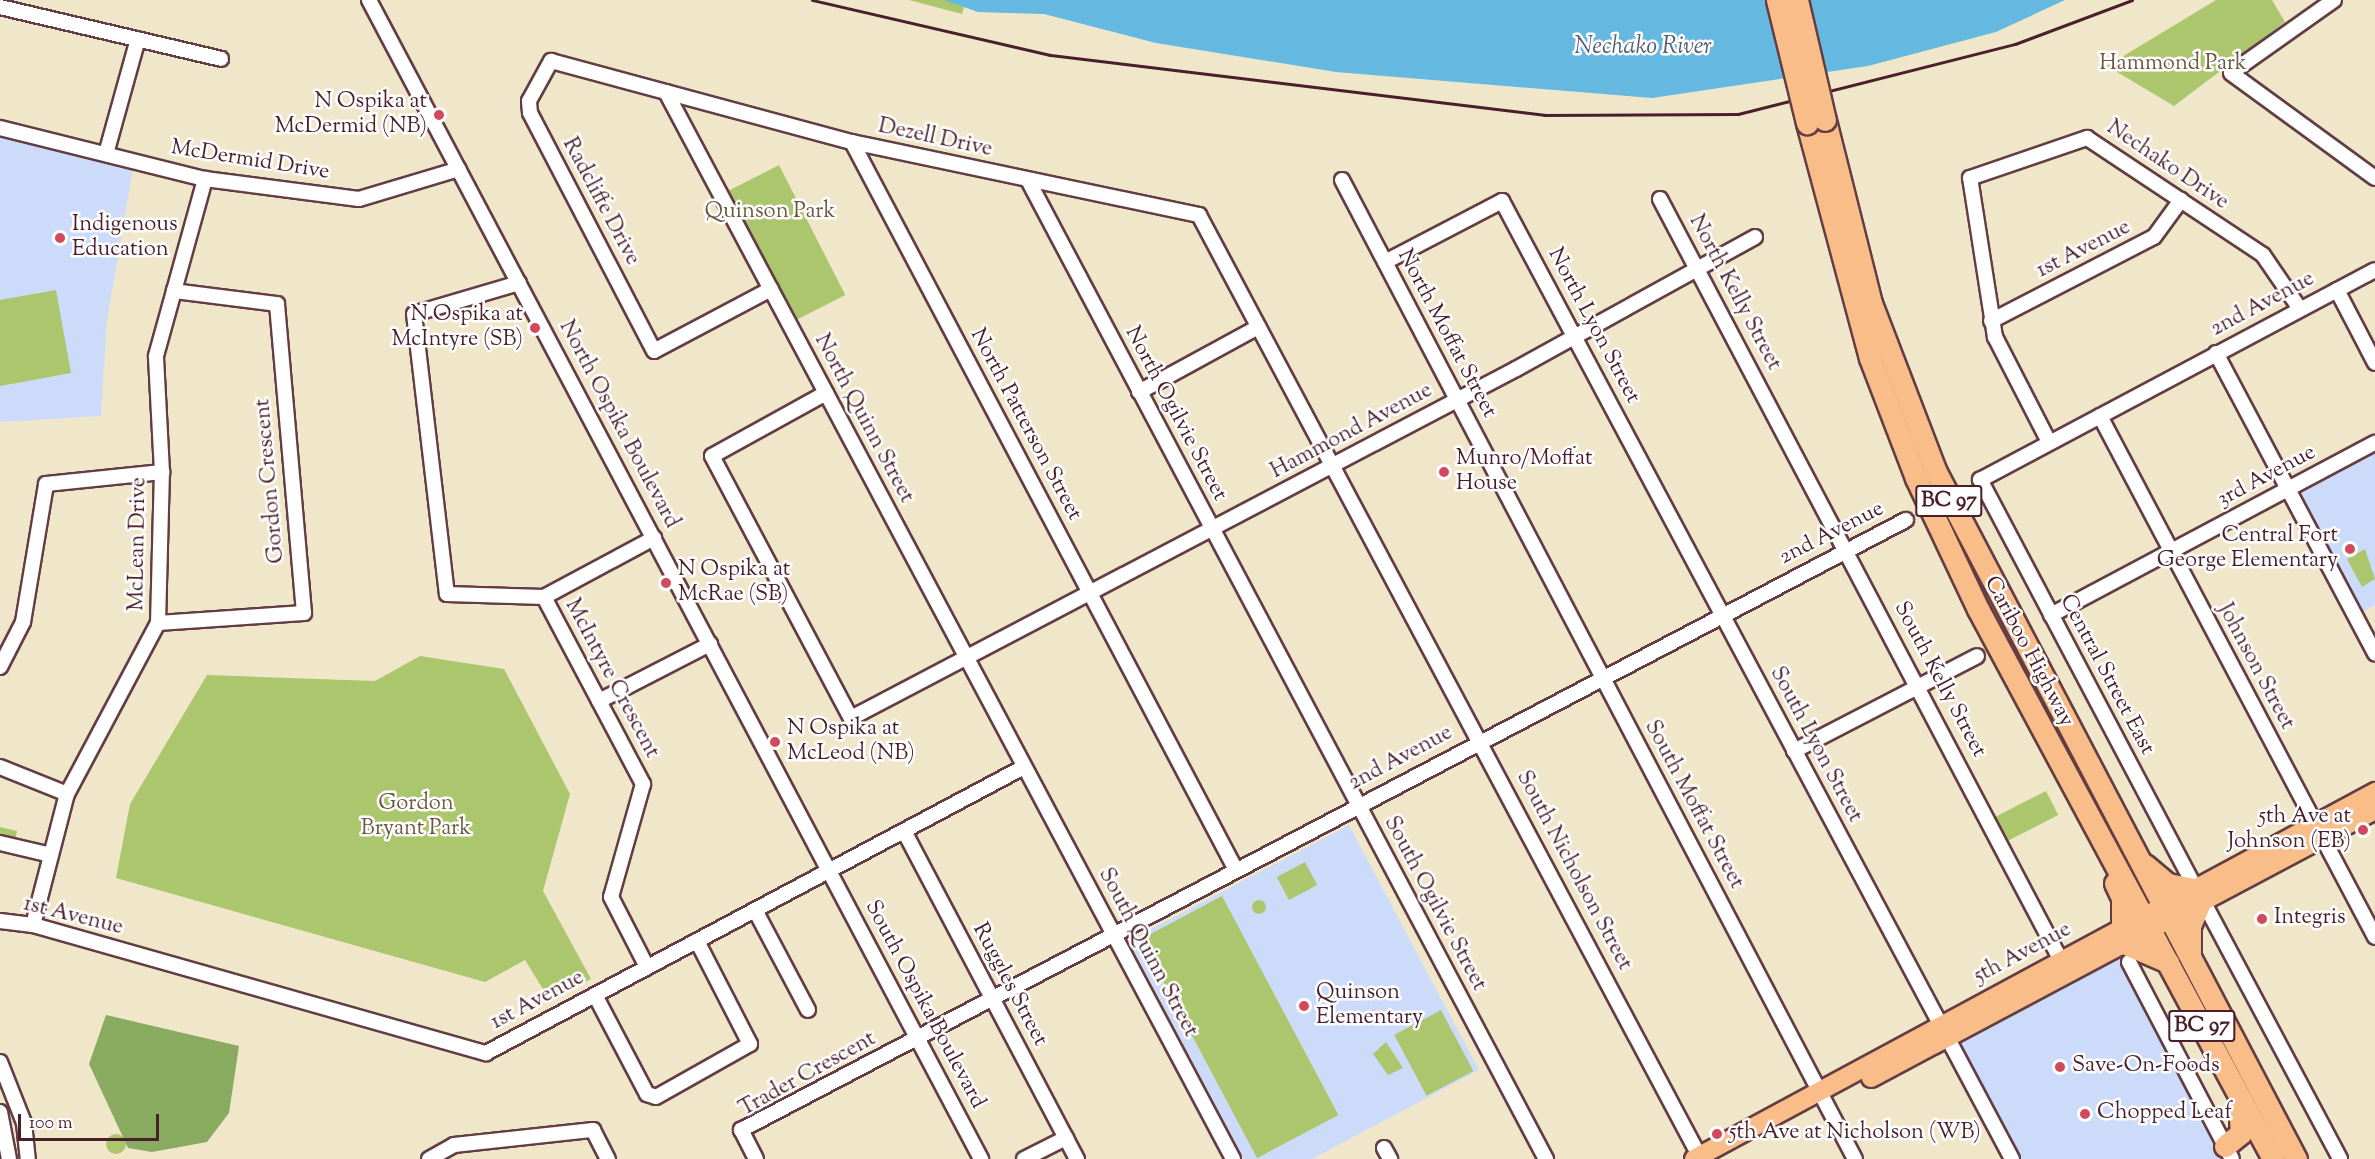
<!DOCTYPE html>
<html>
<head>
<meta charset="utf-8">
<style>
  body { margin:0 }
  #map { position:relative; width:2375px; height:1159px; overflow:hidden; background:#f0e7cb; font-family:"Sorts Mill Goudy",serif }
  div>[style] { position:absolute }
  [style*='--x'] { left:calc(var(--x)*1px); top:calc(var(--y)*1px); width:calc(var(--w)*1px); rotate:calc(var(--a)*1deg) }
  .built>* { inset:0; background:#ccdbfa }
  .green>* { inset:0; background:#abc66c; transform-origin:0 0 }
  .round { border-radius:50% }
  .forest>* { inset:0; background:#88ab60 }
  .water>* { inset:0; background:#65b9e1 }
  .roads { filter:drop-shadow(2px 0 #633d43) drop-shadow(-2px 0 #633d43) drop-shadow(0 2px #633d43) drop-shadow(0 -2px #633d43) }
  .minor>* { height:14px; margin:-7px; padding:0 7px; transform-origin:7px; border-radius:7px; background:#fff }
  .major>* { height:18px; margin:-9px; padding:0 9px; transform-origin:9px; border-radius:9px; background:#f8bd89 }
  .highway>* { height:21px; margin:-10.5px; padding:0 10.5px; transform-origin:10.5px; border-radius:10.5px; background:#f8bd89 }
  .rail>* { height:3px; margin:-1.5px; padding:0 1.5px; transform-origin:1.5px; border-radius:1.5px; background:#4a1f2b }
  .bridges { filter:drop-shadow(2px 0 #633d43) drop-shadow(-2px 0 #633d43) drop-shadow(0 2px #633d43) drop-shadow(0 -2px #633d43) }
  .highway-bridge>* { height:21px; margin:-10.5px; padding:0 10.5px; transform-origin:10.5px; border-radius:10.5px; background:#f8bd89 }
  .dots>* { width:16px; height:16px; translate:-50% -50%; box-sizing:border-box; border:3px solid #fff; border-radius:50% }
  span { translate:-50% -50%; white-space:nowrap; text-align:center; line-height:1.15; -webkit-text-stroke:5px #fff; paint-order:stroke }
  .shield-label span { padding:2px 4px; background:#fff; border:2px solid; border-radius:4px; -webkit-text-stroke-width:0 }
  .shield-label { font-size:21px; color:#4a1f2b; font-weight:700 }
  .park-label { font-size:22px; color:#6c5942 }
  .poi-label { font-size:22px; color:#4a1f2b }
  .right { translate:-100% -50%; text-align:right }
  .left { translate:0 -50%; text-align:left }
  .street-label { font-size:22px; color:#4a1f2b }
  .water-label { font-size:24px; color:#555d74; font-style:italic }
  .scale { position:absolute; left:18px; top:1114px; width:141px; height:27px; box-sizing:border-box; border:3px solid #4a1f2b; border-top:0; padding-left:8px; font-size:18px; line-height:21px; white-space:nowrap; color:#4a1f2b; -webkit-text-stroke:4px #fff; paint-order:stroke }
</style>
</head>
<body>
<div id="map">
  <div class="built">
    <i style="clip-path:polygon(0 127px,135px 156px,107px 320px,101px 416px,0 422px)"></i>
    <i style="clip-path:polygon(2375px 450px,2375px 605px,2361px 613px,2295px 492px)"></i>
    <i style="clip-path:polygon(1349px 825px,1479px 1070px,1312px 1159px,1244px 1159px,1129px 941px)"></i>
    <i style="clip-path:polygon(2118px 955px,2225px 1159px,2018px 1159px,1954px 1040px)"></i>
  </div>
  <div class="green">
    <i style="clip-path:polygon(909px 0,966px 0,962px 14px)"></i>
    <i style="clip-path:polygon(2216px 0,2272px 0,2285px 22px,2174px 106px,2107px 66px)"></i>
    <i style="left:779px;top:165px;width:146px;height:60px;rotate:63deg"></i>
    <i style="clip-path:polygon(56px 290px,71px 373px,0 386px,0 300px)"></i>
    <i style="clip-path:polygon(2365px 549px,2375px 579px,2362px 587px,2347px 559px)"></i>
    <i style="clip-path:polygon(420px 656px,504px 669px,570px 794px,543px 891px,591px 979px,549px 999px,525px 960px,485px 982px,116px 878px,130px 804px,207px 675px,375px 681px)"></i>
    <i style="left:2046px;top:791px;width:27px;height:61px;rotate:63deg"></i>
    <i style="clip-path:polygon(0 827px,17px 831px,15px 842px,0 839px)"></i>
    <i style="left:1305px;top:862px;width:26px;height:32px;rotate:62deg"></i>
    <i style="left:1222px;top:896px;width:248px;height:92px;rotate:62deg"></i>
    <i class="round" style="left:1252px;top:900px;width:14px;height:14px"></i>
    <i style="left:1441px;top:1010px;width:69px;height:53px;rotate:62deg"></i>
    <i style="clip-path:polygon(1386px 1042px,1403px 1068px,1388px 1075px,1373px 1054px)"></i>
    <i class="round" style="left:106px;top:1134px;width:20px;height:20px"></i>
  </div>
  <div class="forest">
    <i style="clip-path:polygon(106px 1015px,239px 1046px,229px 1113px,207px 1142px,152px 1152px,128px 1148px,89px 1064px)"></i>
  </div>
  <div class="water">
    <i style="clip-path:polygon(944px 0,2065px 0,1996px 32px,1868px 66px,1652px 98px,1336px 72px,1156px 43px,1044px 14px,978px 12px)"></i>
  </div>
  <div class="roads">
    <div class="minor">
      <i style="--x:369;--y:0;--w:1311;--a:62.16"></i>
      <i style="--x:2334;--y:0;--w:126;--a:144.7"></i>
      <i style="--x:2231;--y:73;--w:178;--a:36.1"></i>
      <i style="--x:0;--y:7;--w:227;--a:13.2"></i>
      <i style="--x:666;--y:92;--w:1208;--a:62.01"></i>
      <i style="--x:0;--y:128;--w:211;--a:14"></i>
      <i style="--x:205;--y:179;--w:155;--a:7.4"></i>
      <i style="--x:359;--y:199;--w:104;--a:-16.7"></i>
      <i style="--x:852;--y:142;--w:823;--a:62.19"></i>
      <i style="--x:106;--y:154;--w:119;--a:-74.5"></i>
      <i style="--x:1028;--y:180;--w:1108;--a:62.12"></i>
      <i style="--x:1342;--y:180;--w:1105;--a:62.35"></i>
      <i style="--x:1660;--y:199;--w:871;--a:62.23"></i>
      <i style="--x:1385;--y:262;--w:132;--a:-27.5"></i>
      <i style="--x:1502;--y:201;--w:1085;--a:61.97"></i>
      <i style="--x:519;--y:283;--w:109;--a:163.6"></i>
      <i style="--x:414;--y:314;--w:282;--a:83.3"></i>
      <i style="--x:447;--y:594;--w:97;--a:1.8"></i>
      <i style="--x:544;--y:597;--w:125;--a:-28.2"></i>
      <i style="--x:771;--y:289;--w:132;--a:152.1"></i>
      <i style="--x:654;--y:351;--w:268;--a:-117.5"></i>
      <i style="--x:530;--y:113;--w:12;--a:-95"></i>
      <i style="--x:529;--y:101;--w:46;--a:-61.2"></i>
      <i style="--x:551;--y:61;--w:312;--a:15.1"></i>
      <i style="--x:852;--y:142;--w:355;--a:11.9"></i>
      <i style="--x:1199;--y:215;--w:1069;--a:62"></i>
      <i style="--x:2337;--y:290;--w:82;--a:62.5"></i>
      <i style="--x:1991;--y:321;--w:183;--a:-27.3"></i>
      <i style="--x:2154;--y:237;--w:46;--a:-53.9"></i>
      <i style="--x:2216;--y:353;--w:340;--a:62.1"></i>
      <i style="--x:1139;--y:392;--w:136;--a:-28.6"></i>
      <i style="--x:826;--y:393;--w:130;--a:151.1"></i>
      <i style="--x:712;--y:456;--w:297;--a:62.1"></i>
      <i style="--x:851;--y:718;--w:751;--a:-27.69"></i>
      <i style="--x:1516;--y:369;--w:273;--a:-28.9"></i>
      <i style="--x:2100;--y:416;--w:589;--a:62.17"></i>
      <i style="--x:2049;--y:442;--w:118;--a:-117.2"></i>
      <i style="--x:1995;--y:337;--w:161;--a:-98.9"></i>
      <i style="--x:1970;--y:178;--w:124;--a:-18.9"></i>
      <i style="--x:2087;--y:138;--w:211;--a:33.6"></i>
      <i style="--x:2263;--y:255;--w:65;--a:55.6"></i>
      <i style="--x:544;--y:597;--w:212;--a:62.1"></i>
      <i style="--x:643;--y:784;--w:117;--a:105.8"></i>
      <i style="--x:611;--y:897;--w:79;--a:62.8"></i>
      <i style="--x:2051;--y:615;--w:367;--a:-28"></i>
      <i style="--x:158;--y:623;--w:146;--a:-3.9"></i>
      <i style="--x:304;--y:613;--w:310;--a:-95"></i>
      <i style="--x:277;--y:304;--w:104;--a:-172.8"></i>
      <i style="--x:0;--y:667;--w:51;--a:-62.9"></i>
      <i style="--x:23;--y:622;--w:140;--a:-80.5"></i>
      <i style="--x:46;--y:484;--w:117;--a:-5.9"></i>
      <i style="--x:599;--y:701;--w:125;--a:-27.2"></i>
      <i style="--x:1794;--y:751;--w:206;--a:-27.4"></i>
      <i style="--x:0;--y:767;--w:72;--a:21.9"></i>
      <i style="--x:904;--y:831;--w:371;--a:62.2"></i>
      <i style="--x:0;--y:843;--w:52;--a:13.2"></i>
      <i style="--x:2196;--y:889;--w:463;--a:-117.8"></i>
      <i style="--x:1980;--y:480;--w:447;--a:-28"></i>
      <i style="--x:2203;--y:901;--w:292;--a:62"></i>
      <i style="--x:755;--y:910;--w:113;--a:62.1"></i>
      <i style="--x:0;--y:921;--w:33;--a:7"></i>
      <i style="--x:33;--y:925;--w:471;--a:15.8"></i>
      <i style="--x:486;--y:1053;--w:609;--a:-28"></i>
      <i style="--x:33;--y:925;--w:135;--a:-75.5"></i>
      <i style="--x:67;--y:794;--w:194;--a:-62"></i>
      <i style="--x:158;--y:623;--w:151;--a:-88.5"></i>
      <i style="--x:162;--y:472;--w:116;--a:-93"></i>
      <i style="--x:156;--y:356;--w:184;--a:-74.5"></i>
      <i style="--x:2129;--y:962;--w:222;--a:62.4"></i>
      <i style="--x:595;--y:995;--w:112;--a:62.3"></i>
      <i style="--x:647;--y:1094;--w:9;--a:18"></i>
      <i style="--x:656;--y:1097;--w:108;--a:-29.4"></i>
      <i style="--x:750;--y:1044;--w:116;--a:-117.2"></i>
      <i style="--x:0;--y:1062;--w:66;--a:68.5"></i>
      <i style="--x:24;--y:1123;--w:36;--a:84"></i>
      <i style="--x:0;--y:1112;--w:48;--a:79.2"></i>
      <i style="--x:1384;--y:1148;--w:13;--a:61"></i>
      <i style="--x:429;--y:1159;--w:29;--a:-29"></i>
      <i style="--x:454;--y:1145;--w:140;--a:-6.2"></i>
      <i style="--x:593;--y:1130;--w:33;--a:63"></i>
      <i style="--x:756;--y:1159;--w:33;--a:-117"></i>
      <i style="--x:741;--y:1130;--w:1315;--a:-27.64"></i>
      <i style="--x:1024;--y:1159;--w:47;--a:-26.6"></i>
    </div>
    <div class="major">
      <i style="--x:1871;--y:1078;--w:571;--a:-28"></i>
      <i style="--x:1694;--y:1159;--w:774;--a:-28.32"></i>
    </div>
    <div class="highway">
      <i style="--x:1825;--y:120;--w:189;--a:75.9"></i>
      <i style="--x:1871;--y:303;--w:179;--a:69"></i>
      <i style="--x:1935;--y:470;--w:778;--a:62.35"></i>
      <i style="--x:1807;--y:123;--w:243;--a:75"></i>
      <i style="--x:1870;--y:358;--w:129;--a:69"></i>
      <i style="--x:1916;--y:478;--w:145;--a:64.7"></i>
      <i style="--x:1978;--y:609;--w:624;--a:61.79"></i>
      <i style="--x:2145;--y:865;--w:30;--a:40"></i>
      <i style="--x:2168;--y:884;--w:26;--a:11"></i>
      <i style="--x:2115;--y:883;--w:17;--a:65"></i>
      <i style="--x:2122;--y:898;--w:31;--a:90"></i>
      <i style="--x:2124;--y:943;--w:48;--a:23.4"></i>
      <i style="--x:2190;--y:954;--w:28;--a:-90"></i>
      <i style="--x:2190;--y:926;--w:25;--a:-67"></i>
      <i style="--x:2225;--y:1146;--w:21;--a:-39"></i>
      <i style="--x:2241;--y:1133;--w:29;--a:-94"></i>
    </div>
  </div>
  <div class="rail">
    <i style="--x:812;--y:0;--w:244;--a:13"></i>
    <i style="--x:1050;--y:55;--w:498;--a:6.9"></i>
    <i style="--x:1544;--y:115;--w:194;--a:-0.3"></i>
    <i style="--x:1738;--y:114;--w:286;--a:-14.2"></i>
    <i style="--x:2015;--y:44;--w:125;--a:-20.6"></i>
  </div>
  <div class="bridges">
    <div class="highway-bridge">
      <i style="--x:1777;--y:0;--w:127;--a:76.3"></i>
      <i style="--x:1797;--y:0;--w:123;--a:76.9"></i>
    </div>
  </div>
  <div class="dots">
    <i style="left:439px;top:115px;background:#d1495b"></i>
    <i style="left:60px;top:238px;background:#d1495b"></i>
    <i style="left:535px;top:328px;background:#d1495b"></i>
    <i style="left:1444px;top:472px;background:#d1495b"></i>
    <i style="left:2350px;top:549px;background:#d1495b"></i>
    <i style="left:666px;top:583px;background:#d1495b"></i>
    <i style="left:775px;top:742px;background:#d1495b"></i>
    <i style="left:2363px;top:830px;background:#d1495b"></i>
    <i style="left:2262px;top:919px;background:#d1495b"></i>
    <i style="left:1304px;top:1006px;background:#d1495b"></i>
    <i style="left:2060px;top:1067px;background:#d1495b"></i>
    <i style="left:2085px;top:1114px;background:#d1495b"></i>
    <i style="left:1717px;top:1134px;background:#d1495b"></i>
  </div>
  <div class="shield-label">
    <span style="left:1949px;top:501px">BC 97</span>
    <span style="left:2202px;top:1026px">BC 97</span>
  </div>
  <div class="park-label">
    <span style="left:2173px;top:65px">Hammond Park</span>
    <span style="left:770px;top:213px">Quinson Park</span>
    <span style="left:416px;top:817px">Gordon<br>Bryant Park</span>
  </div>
  <div class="poi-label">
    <span class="right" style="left:427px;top:115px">N Ospika at<br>McDermid (NB)</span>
    <span class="left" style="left:72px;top:238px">Indigenous<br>Education</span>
    <span class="right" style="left:523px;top:328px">N Ospika at<br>McIntyre (SB)</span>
    <span class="left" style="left:1456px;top:472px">Munro/Moffat<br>House</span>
    <span class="right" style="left:2338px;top:549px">Central Fort<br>George Elementary</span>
    <span class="left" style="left:678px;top:583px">N Ospika at<br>McRae (SB)</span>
    <span class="left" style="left:787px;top:742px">N Ospika at<br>McLeod (NB)</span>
    <span class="right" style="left:2351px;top:830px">5th Ave at<br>Johnson (EB)</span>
    <span class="left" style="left:2274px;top:919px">Integris</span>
    <span class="left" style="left:1316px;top:1006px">Quinson<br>Elementary</span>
    <span class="left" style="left:2072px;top:1067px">Save-On-Foods</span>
    <span class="left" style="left:2097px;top:1114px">Chopped Leaf</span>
    <span class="left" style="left:1729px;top:1134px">5th Ave at Nicholson (WB)</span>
  </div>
  <div class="street-label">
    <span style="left:935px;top:139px;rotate:12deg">Dezell Drive</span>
    <span style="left:250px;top:161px;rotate:9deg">McDermid Drive</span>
    <span style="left:2167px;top:166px;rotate:34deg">Nechako Drive</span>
    <span style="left:600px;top:202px;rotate:62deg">Radcliffe Drive</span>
    <span style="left:2084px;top:250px;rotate:-27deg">1st Avenue</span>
    <span style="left:1734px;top:293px;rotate:62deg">North Kelly Street</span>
    <span style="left:2263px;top:305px;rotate:-28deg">2nd Avenue</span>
    <span style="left:1593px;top:326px;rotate:62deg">North Lyon Street</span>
    <span style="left:1446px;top:334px;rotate:62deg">North Moffat Street</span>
    <span style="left:1175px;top:414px;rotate:62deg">North Ogilvie Street</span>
    <span style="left:863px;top:419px;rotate:62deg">North Quinn Street</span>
    <span style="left:618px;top:425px;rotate:62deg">North Ospika Boulevard</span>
    <span style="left:1025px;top:425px;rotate:62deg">North Patterson Street</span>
    <span style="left:1352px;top:432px;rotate:-28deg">Hammond Avenue</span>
    <span style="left:2267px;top:477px;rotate:-28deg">3rd Avenue</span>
    <span style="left:271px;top:481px;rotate:-95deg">Gordon Crescent</span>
    <span style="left:1832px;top:534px;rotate:-27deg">2nd Avenue</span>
    <span style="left:139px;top:544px;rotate:-89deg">McLean Drive</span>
    <span style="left:2028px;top:652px;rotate:62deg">Cariboo Highway</span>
    <span style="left:2255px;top:667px;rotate:62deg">Johnson Street</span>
    <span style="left:2106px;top:675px;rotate:62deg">Central Street East</span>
    <span style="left:611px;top:679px;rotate:62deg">McIntyre Crescent</span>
    <span style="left:1939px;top:680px;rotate:62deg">South Kelly Street</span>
    <span style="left:1815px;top:745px;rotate:62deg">South Lyon Street</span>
    <span style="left:1401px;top:759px;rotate:-28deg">2nd Avenue</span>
    <span style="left:1693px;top:805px;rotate:62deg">South Moffat Street</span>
    <span style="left:1573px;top:871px;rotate:62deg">South Nicholson Street</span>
    <span style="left:1434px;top:904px;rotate:62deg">South Ogilvie Street</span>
    <span style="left:73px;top:917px;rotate:14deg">1st Avenue</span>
    <span style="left:1147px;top:953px;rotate:62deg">South Quinn Street</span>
    <span style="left:2023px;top:954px;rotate:-28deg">5th Avenue</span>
    <span style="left:1009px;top:985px;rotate:62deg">Ruggles Street</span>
    <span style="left:538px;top:1001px;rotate:-28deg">1st Avenue</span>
    <span style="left:924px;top:1005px;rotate:62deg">South Ospika Boulevard</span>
    <span style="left:808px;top:1075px;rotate:-29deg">Trader Crescent</span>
  </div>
  <div class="water-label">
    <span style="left:1643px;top:48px">Nechako River</span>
  </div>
  <div class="scale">100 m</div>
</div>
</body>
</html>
